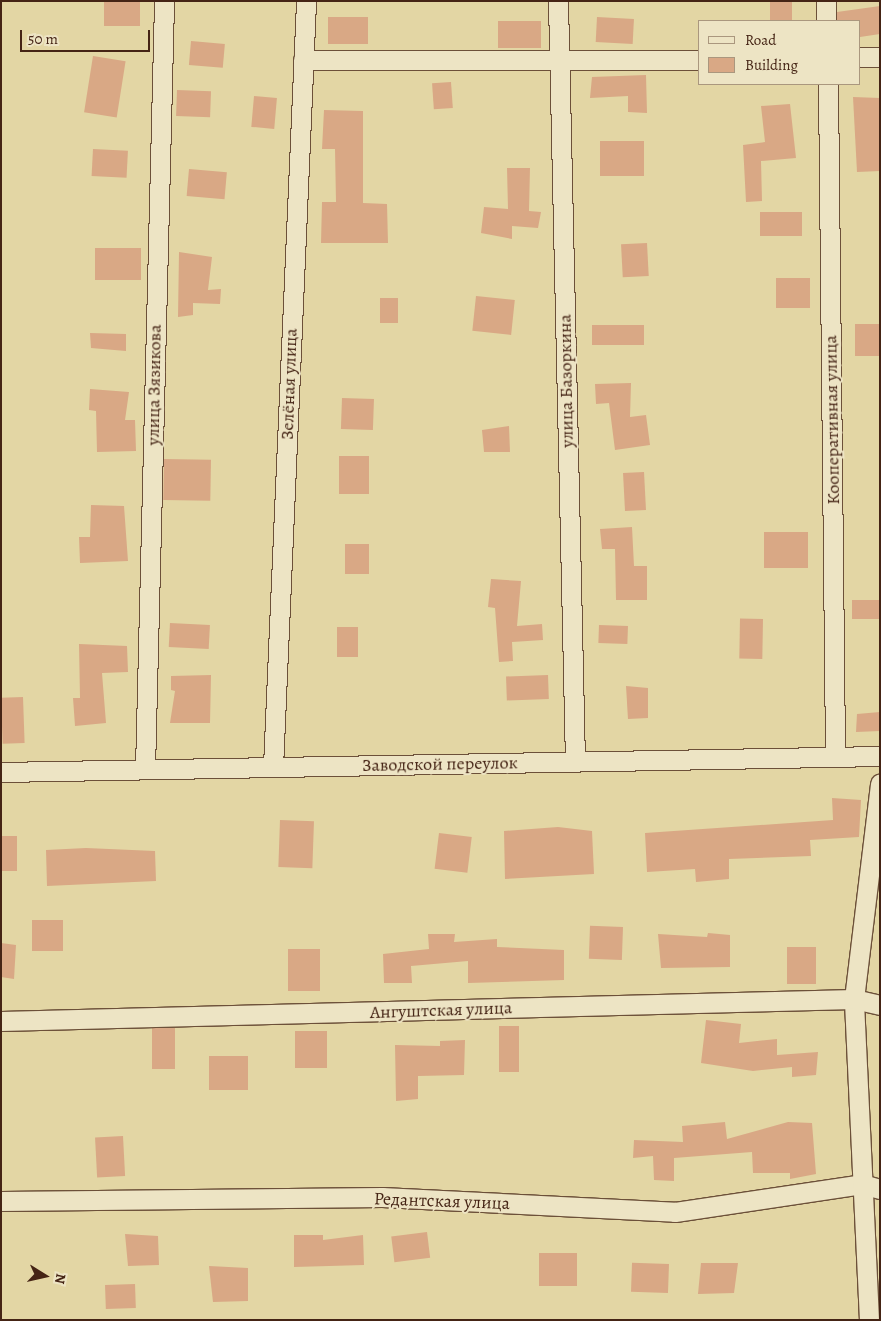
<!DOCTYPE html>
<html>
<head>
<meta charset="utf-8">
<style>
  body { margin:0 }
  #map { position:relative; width:881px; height:1321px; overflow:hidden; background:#e3d6a4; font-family:Alegreya,serif }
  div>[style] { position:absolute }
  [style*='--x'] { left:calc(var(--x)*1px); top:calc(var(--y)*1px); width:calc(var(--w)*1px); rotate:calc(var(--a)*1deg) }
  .building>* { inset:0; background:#d9a885; transform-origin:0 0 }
  .roads { filter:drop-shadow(1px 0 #6c5039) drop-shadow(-1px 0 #6c5039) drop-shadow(0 1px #6c5039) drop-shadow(0 -1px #6c5039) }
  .minor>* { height:19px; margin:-9.5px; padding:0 9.5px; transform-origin:9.5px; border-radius:9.5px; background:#ede4c4 }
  span { translate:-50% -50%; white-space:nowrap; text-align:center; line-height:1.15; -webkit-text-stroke:4px #ede4c4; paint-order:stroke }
  .street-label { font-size:18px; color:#452415 }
  .frame { position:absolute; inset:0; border:2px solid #452415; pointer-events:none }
  .legend { position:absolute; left:698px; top:20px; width:162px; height:65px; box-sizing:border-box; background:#ede4c4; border:1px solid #aa977e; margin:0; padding:6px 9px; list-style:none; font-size:15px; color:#452415 }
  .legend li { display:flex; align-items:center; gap:10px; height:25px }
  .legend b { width:25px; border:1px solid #aa977e }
  .north { position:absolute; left:20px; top:1251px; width:50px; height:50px; -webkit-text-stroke:4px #ede4c4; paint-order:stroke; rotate:100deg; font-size:14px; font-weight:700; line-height:20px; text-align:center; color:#452415 }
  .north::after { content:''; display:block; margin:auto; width:18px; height:22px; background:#452415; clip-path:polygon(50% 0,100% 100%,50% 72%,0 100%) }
  .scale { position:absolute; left:20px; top:30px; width:130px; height:22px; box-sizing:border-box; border:2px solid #452415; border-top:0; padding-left:6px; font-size:15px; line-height:18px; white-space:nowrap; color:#452415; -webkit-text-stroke:4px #ede4c4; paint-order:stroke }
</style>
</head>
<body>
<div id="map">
  <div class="building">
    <i style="left:104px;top:1px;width:36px;height:25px"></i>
    <i style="left:770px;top:1px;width:22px;height:20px"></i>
    <i style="clip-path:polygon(880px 6px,880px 34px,860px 37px,860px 21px,837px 21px,837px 12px)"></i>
    <i style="left:328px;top:17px;width:40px;height:27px"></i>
    <i style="left:597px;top:17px;width:37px;height:25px;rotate:3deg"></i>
    <i style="left:541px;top:21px;width:27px;height:43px;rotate:90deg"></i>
    <i style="left:191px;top:41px;width:34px;height:24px;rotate:5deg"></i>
    <i style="left:93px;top:56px;width:33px;height:57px;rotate:9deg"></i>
    <i style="clip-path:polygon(646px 75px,647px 113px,628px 112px,628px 96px,590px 98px,592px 77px)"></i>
    <i style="left:451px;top:82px;width:26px;height:19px;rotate:86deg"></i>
    <i style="left:177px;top:90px;width:34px;height:26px;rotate:2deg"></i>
    <i style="left:254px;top:96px;width:23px;height:31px;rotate:5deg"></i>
    <i style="clip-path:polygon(853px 97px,880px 98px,880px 171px,857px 172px)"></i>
    <i style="clip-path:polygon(790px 104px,796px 158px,761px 161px,762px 201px,746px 202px,743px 145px,765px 142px,761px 106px)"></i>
    <i style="clip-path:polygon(324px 110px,363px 111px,363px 203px,387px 204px,388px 243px,321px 243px,322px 202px,336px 202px,335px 149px,322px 149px)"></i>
    <i style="left:600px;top:141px;width:44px;height:35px"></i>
    <i style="left:93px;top:149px;width:35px;height:27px;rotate:3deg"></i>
    <i style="clip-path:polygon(507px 168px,530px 168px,529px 211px,541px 212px,538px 228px,512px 226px,512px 239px,481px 233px,484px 207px,508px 209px)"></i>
    <i style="left:189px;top:169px;width:38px;height:27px;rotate:5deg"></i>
    <i style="left:760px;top:212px;width:42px;height:24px"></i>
    <i style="left:647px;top:243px;width:33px;height:26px;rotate:87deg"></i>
    <i style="left:95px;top:248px;width:46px;height:32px"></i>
    <i style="clip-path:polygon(179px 252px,212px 257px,208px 290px,221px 289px,220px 304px,193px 303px,193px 315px,178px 317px)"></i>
    <i style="left:776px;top:278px;width:34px;height:30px"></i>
    <i style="left:476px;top:296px;width:39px;height:35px;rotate:6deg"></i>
    <i style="left:380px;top:298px;width:18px;height:25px"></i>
    <i style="left:855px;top:324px;width:25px;height:32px"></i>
    <i style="left:644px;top:325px;width:20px;height:52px;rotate:90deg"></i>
    <i style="clip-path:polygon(90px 333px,126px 334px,126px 351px,91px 348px)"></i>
    <i style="clip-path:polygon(631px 383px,630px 417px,646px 415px,650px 445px,615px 450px,609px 403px,596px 404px,595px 384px)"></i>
    <i style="clip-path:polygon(90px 389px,129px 392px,125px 420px,135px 420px,136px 451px,97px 452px,96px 411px,89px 410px)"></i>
    <i style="left:342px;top:398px;width:32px;height:31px;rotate:2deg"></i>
    <i style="clip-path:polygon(509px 426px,510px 452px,484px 452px,482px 430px)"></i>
    <i style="left:339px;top:456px;width:30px;height:38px"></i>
    <i style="left:164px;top:459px;width:47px;height:41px;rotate:1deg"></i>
    <i style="left:644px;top:472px;width:38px;height:21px;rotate:87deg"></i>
    <i style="clip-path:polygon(91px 505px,124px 506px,128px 561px,80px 563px,79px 537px,90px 537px)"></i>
    <i style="clip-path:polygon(632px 527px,634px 566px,647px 566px,647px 600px,616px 600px,615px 549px,602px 549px,600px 529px)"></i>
    <i style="left:808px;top:532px;width:36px;height:44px;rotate:90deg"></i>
    <i style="left:345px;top:544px;width:24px;height:30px"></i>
    <i style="clip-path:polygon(491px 579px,521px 581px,517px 626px,542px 624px,543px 640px,512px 642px,513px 661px,499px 662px,495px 608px,488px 607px)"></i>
    <i style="left:880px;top:600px;width:19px;height:28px;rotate:90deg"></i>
    <i style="left:763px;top:619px;width:40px;height:23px;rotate:91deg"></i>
    <i style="left:170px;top:623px;width:40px;height:24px;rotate:3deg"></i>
    <i style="left:599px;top:625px;width:29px;height:18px;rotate:2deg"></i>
    <i style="left:337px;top:627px;width:21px;height:30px"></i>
    <i style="clip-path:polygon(79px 644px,127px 646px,128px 672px,102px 673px,106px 723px,75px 726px,73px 698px,80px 698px)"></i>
    <i style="clip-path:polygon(211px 675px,210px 723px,170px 723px,175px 691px,171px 690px,171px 676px)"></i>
    <i style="left:548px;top:675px;width:24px;height:42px;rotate:88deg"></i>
    <i style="clip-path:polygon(626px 686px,648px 688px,648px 718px,628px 719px)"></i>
    <i style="left:23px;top:697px;width:46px;height:22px;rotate:88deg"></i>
    <i style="clip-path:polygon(880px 712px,880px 731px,856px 732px,857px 714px)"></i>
    <i style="clip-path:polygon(832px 798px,861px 800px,859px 837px,810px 840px,811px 856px,729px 859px,729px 879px,696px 882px,695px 869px,647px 872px,645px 833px,833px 820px)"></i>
    <i style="left:280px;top:820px;width:34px;height:47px;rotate:2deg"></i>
    <i style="clip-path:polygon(558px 827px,592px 831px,594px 874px,505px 879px,504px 831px)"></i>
    <i style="left:439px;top:833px;width:33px;height:36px;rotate:7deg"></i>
    <i style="left:1px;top:836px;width:16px;height:35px"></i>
    <i style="clip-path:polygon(86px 848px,155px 851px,156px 881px,47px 886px,46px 850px)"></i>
    <i style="left:63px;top:920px;width:31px;height:31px;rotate:90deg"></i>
    <i style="left:623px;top:927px;width:33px;height:33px;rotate:92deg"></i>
    <i style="clip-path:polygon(708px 933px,730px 935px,730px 967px,661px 968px,658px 934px,707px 937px)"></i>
    <i style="clip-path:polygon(428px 934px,455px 934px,454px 942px,497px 939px,497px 947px,564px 950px,564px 980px,468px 983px,468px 961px,411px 966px,412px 983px,384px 983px,383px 954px,429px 949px)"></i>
    <i style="clip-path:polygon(1px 943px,16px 945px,14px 979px,1px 977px)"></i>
    <i style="left:787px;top:947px;width:29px;height:37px"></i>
    <i style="left:288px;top:949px;width:32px;height:42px"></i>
    <i style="clip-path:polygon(706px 1020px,741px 1024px,739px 1043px,777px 1039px,777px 1055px,818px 1052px,816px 1075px,792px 1077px,792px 1067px,753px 1071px,701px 1063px)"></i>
    <i style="left:519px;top:1026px;width:46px;height:20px;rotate:90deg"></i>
    <i style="left:152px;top:1028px;width:23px;height:41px"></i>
    <i style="left:295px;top:1031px;width:32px;height:37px"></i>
    <i style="clip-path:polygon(465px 1040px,464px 1075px,418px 1076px,418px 1099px,396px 1101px,395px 1045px,440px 1046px,440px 1041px)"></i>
    <i style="left:209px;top:1056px;width:39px;height:34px"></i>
    <i style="clip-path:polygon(725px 1122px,727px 1139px,788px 1122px,812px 1123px,816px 1174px,790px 1179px,790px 1173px,753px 1173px,752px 1152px,674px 1158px,674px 1181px,654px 1180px,653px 1156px,633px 1158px,634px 1140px,683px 1142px,682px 1126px)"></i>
    <i style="left:123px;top:1136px;width:40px;height:28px;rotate:87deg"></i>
    <i style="left:427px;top:1232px;width:26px;height:36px;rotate:83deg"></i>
    <i style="clip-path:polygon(125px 1234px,158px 1236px,159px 1265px,128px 1266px)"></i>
    <i style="clip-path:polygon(294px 1235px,323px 1235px,323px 1240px,363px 1235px,364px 1265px,294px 1267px)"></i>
    <i style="left:539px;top:1253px;width:38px;height:33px"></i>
    <i style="clip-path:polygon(701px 1263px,738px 1263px,734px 1293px,698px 1294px)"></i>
    <i style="left:669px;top:1264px;width:29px;height:37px;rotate:92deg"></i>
    <i style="clip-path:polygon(209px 1266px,248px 1268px,248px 1301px,213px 1302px)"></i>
    <i style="left:135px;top:1284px;width:24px;height:30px;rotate:88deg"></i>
  </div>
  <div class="roads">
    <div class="minor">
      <i style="--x:558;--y:1;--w:760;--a:88.72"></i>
      <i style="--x:826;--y:1;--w:20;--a:90"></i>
      <i style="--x:860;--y:57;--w:20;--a:0"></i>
      <i style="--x:303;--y:60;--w:397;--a:0"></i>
      <i style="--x:828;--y:84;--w:673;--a:89.4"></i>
      <i style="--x:273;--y:767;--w:767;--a:-87.53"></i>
      <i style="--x:145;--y:769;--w:768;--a:-88.58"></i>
      <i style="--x:1;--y:772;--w:879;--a:-1.04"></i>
      <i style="--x:1;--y:1021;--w:853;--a:-1.48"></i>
      <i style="--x:854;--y:999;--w:27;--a:13"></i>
      <i style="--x:1;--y:1201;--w:381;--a:-0.6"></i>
      <i style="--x:382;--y:1197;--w:293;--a:2.9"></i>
      <i style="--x:675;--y:1212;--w:189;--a:-8.5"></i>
      <i style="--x:862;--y:1184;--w:19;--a:16"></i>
      <i style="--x:869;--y:1320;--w:321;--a:-92.7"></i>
      <i style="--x:854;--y:999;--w:217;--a:-83.1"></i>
    </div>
  </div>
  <div class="street-label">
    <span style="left:566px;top:381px;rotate:-91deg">улица Базоркина</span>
    <span style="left:289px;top:384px;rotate:-88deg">Зелёная улица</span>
    <span style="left:154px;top:385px;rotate:-89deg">улица Зязикова</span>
    <span style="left:832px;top:420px;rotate:-91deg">Кооперативная улица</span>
    <span style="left:440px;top:764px;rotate:-1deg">Заводской переулок</span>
    <span style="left:441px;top:1010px;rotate:-2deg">Ангуштская улица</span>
    <span style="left:442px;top:1201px;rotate:2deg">Редантская улица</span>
  </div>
  <div class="frame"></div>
  <ul class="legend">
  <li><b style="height:6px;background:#ede4c4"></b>Road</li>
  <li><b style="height:14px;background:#d9a885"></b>Building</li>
  </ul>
  <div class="north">N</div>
  <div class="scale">50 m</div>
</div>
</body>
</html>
